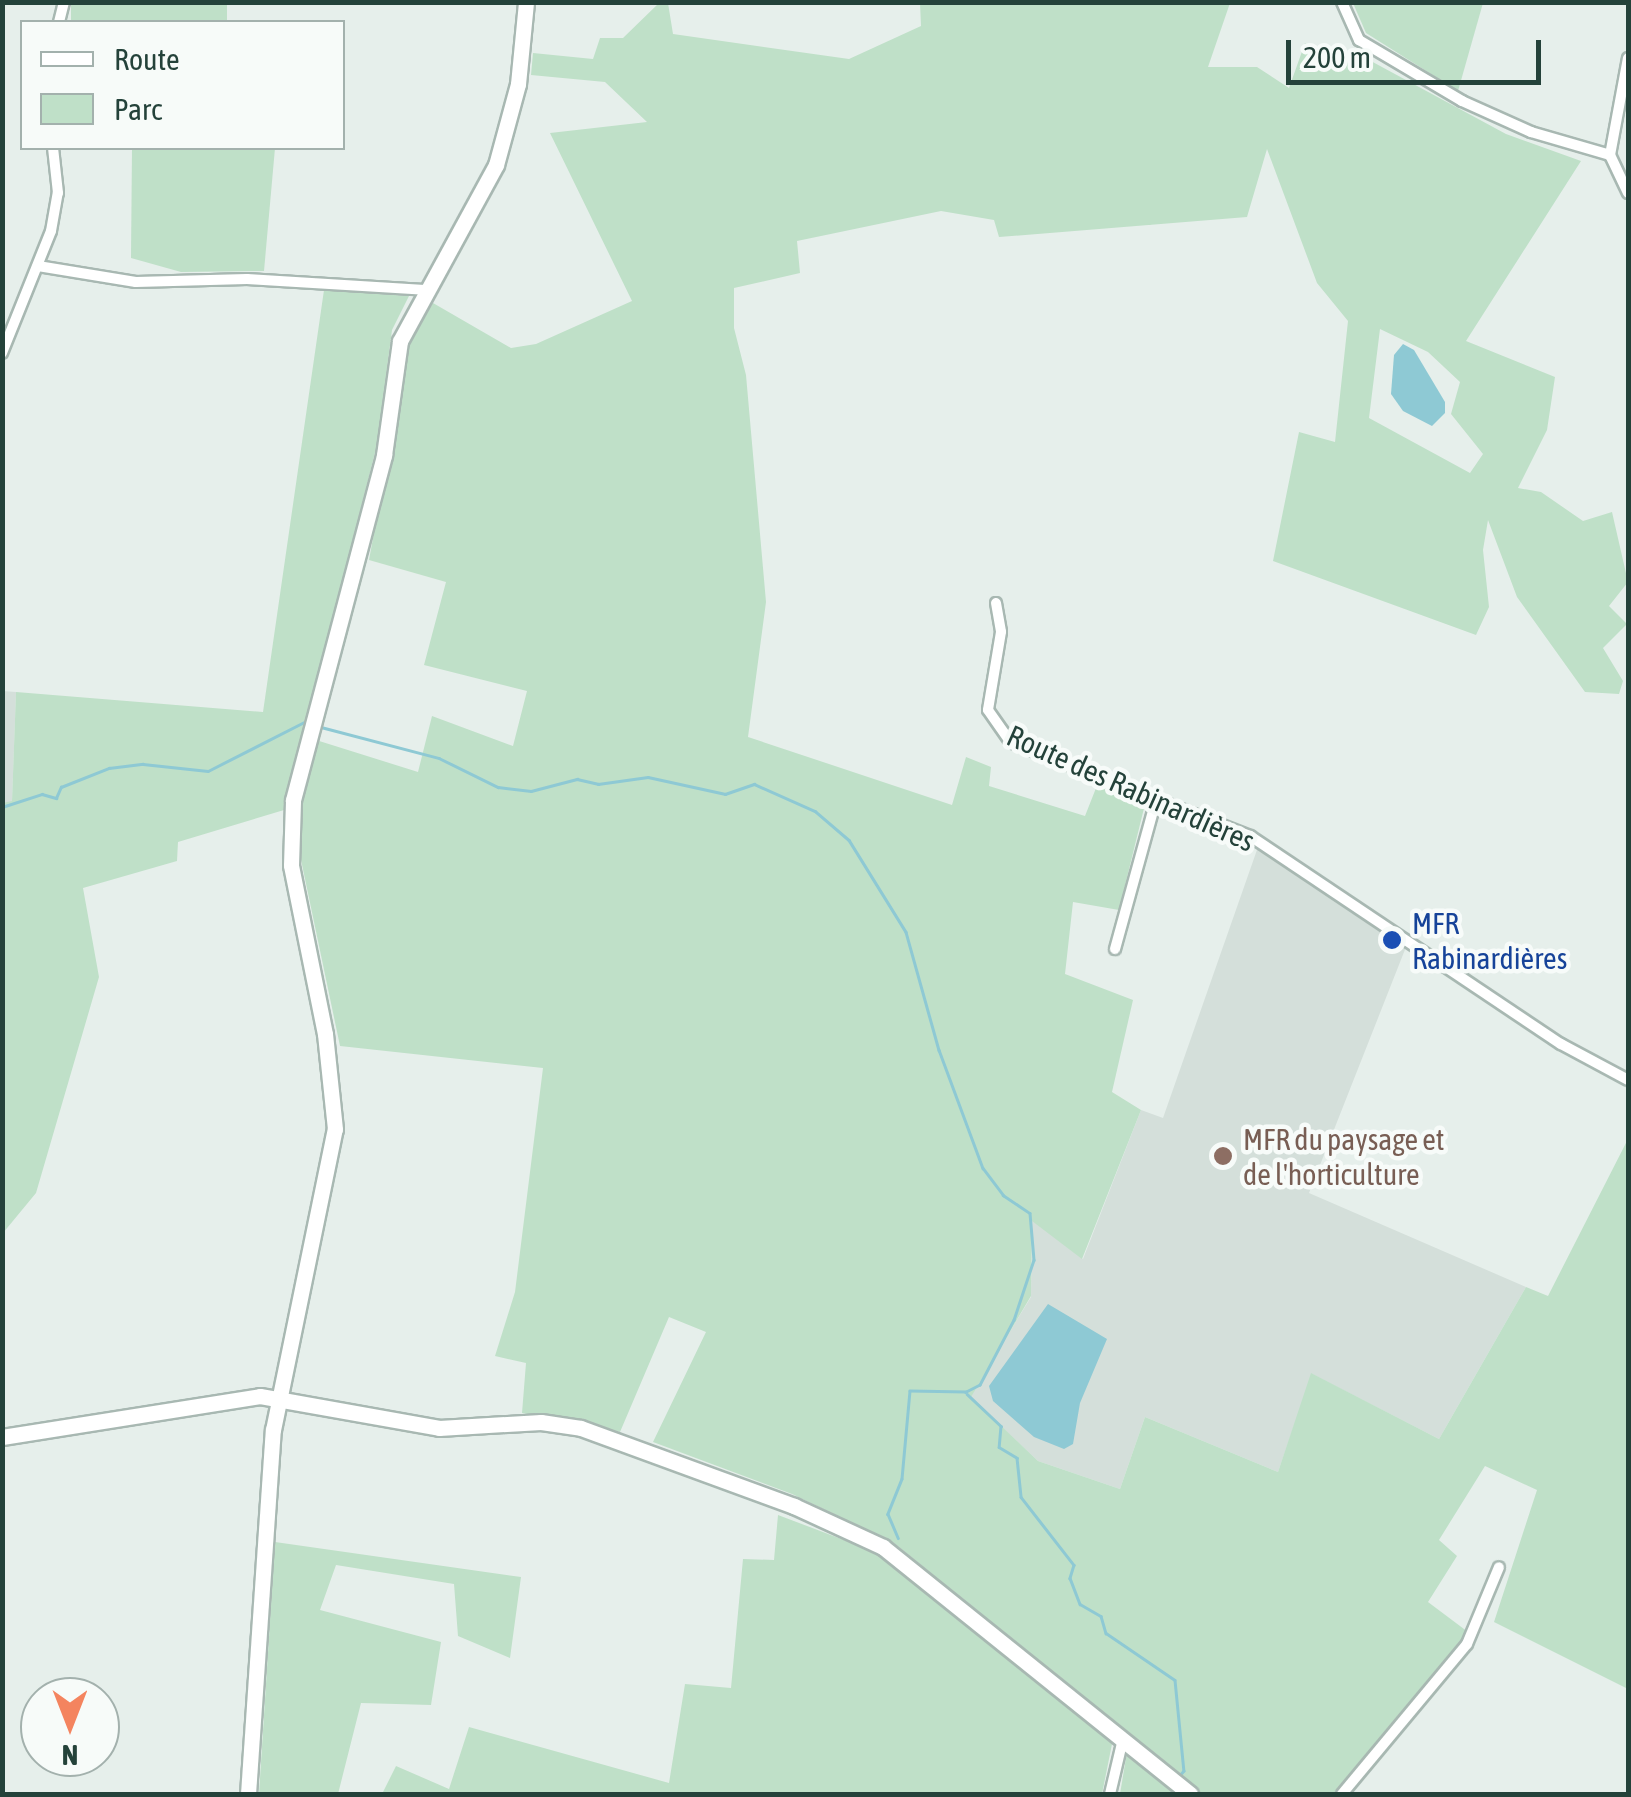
<!DOCTYPE html>
<html>
<head>
<meta charset="utf-8">
<style>
  body { margin:0 }
  #map { position:relative; width:1631px; height:1797px; overflow:hidden; background:#e6efeb; font-family:"Asap Condensed",sans-serif }
  div>[style] { position:absolute }
  [style*='--x'] { left:calc(var(--x)*1px); top:calc(var(--y)*1px); width:calc(var(--w)*1px); rotate:calc(var(--a)*1deg) }
  .built>* { inset:0; background:#d4dfda }
  .green>* { inset:0; background:#bfe0c8; transform-origin:0 0 }
  .water>* { inset:0; background:#8ec9d4 }
  .stream>* { height:2.5px; margin:-1.25px; padding:0 1.25px; transform-origin:1.25px; border-radius:1.25px; background:#8ec9d4 }
  .roads { filter:drop-shadow(2px 0 #a8b8b2) drop-shadow(-2px 0 #a8b8b2) drop-shadow(0 2px #a8b8b2) drop-shadow(0 -2px #a8b8b2) }
  .street>* { height:10px; margin:-5px; padding:0 5px; transform-origin:5px; border-radius:5px; background:#fff }
  .secondary>* { height:15px; margin:-7.5px; padding:0 7.5px; transform-origin:7.5px; border-radius:7.5px; background:#fff }
  .dots>* { width:28px; height:28px; translate:-50% -50%; box-sizing:border-box; border:5px solid #f7fbf9; border-radius:50% }
  span { translate:-50% -50%; white-space:nowrap; text-align:center; line-height:1.15; -webkit-text-stroke:9px #f7fbf9; paint-order:stroke }
  .street-label { font-size:30px; color:#24423a }
  .transit-label { font-size:30px; color:#164399 }
  .left { translate:0 -50%; text-align:left }
  .education-label { font-size:30px; color:#785e54 }
  .frame { position:absolute; inset:0; border:5px solid #24423a; pointer-events:none }
  .legend { position:absolute; left:20px; top:20px; width:325px; height:130px; box-sizing:border-box; background:#f7fbf9; border:2px solid #a3b1ad; margin:0; padding:12px 18px; list-style:none; font-size:30px; color:#24423a }
  .legend li { display:flex; align-items:center; gap:20px; height:50px }
  .legend b { width:50px; border:2px solid #a3b1ad }
  .north { position:absolute; left:20px; top:1677px; width:100px; height:100px; box-sizing:border-box; background:#f7fbf9; border:2px solid #a3b1ad; border-radius:50%; rotate:180deg; font-size:28px; font-weight:700; line-height:40px; text-align:center; color:#24423a }
  .north::after { content:''; display:block; margin:auto; width:35px; height:45px; background:#f4845f; clip-path:polygon(50% 0,100% 100%,50% 72%,0 100%) }
  .scale { position:absolute; left:1286px; top:40px; width:255px; height:45px; box-sizing:border-box; border:5px solid #24423a; border-top:0; padding-left:12px; font-size:30px; line-height:35px; white-space:nowrap; color:#24423a; -webkit-text-stroke:8px #f7fbf9; paint-order:stroke }
</style>
</head>
<body>
<div id="map">
  <div class="built">
    <i style="clip-path:polygon(2px 691px,16px 692px,12px 802px,3px 803px)"></i>
    <i style="clip-path:polygon(1258px 847px,1406px 947px,1309px 1193px,1526px 1287px,1439px 1439px,1312px 1374px,1278px 1472px,1145px 1417px,1120px 1489px,1038px 1461px,970px 1397px,1031px 1297px,1032px 1220px,1083px 1259px,1141px 1110px,1163px 1118px)"></i>
  </div>
  <div class="green">
    <i style="left:71px;top:3px;width:156px;height:19px"></i>
    <i style="clip-path:polygon(evenodd,659px 3px,668px 3px,673px 34px,849px 59px,921px 26px,920px 3px,1230px 3px,1208px 67px,1257px 67px,1289px 88px,1305px 43px,1369px 60px,1506px 134px,1581px 161px,1466px 341px,1555px 377px,1547px 430px,1518px 488px,1541px 492px,1583px 521px,1612px 512px,1628px 582px,1609px 606px,1627px 624px,1603px 648px,1623px 681px,1619px 694px,1585px 692px,1517px 597px,1488px 520px,1483px 550px,1489px 607px,1476px 635px,1273px 561px,1299px 432px,1335px 442px,1348px 321px,1317px 283px,1267px 149px,1247px 217px,999px 237px,994px 220px,941px 211px,797px 241px,800px 273px,734px 288px,734px 328px,746px 375px,766px 602px,748px 737px,952px 805px,966px 757px,991px 767px,989px 786px,1085px 816px,1098px 783px,1146px 800px,1119px 910px,1073px 902px,1065px 974px,1133px 1000px,1112px 1092px,1141px 1110px,1082px 1259px,1032px 1221px,1031px 1296px,971px 1397px,1038px 1461px,1120px 1489px,1145px 1417px,1278px 1472px,1311px 1373px,1439px 1439px,1526px 1287px,1548px 1296px,1628px 1139px,1628px 1689px,1494px 1622px,1537px 1490px,1485px 1466px,1439px 1540px,1457px 1556px,1428px 1602px,1468px 1632px,1333px 1794px,1200px 1794px,894px 1543px,792px 1494px,653px 1442px,706px 1332px,669px 1317px,620px 1432px,522px 1413px,526px 1363px,495px 1356px,515px 1292px,543px 1068px,340px 1046px,300px 855px,303px 802px,316px 740px,418px 772px,432px 716px,513px 746px,527px 691px,424px 665px,446px 582px,369px 560px,405px 363px,413px 332px,433px 303px,511px 348px,536px 344px,632px 301px,550px 133px,647px 122px,605px 82px,531px 75px,533px 53px,593px 59px,600px 38px,623px 38px,659px 3px,1380px 329px,1428px 352px,1460px 382px,1451px 414px,1483px 454px,1470px 473px,1369px 418px,1380px 329px)"></i>
    <i style="clip-path:polygon(1353px 3px,1483px 3px,1458px 91px,1366px 33px)"></i>
    <i style="clip-path:polygon(132px 148px,275px 148px,264px 271px,181px 272px,131px 258px)"></i>
    <i style="clip-path:polygon(324px 290px,409px 296px,392px 330px,377px 445px,284px 810px,178px 842px,177px 861px,83px 888px,99px 977px,36px 1193px,3px 1233px,2px 803px,12px 801px,16px 692px,263px 712px)"></i>
    <i style="clip-path:polygon(778px 1515px,881px 1554px,1113px 1739px,1102px 1794px,382px 1794px,396px 1766px,449px 1789px,469px 1727px,669px 1783px,685px 1684px,731px 1688px,743px 1559px,774px 1560px)"></i>
    <i style="clip-path:polygon(275px 1542px,521px 1577px,510px 1658px,458px 1636px,454px 1584px,336px 1565px,320px 1610px,441px 1642px,431px 1705px,361px 1703px,338px 1794px,259px 1794px)"></i>
    <i style="clip-path:polygon(1127px 1752px,1174px 1794px,1120px 1794px)"></i>
  </div>
  <div class="water">
    <i style="clip-path:polygon(1403px 344px,1414px 350px,1445px 402px,1445px 413px,1432px 426px,1403px 411px,1391px 394px,1394px 355px)"></i>
    <i style="clip-path:polygon(1048px 1304px,1107px 1339px,1080px 1403px,1073px 1444px,1064px 1449px,1034px 1437px,993px 1401px,989px 1386px)"></i>
  </div>
  <div class="stream">
    <i style="--x:321;--y:727;--w:122;--a:14.7"></i>
    <i style="--x:439;--y:758;--w:66;--a:26.2"></i>
    <i style="--x:498;--y:787;--w:33;--a:7"></i>
    <i style="--x:531;--y:791;--w:48;--a:-14.6"></i>
    <i style="--x:577;--y:779;--w:22;--a:13"></i>
    <i style="--x:598;--y:784;--w:50;--a:-8"></i>
    <i style="--x:648;--y:777;--w:79;--a:12.4"></i>
    <i style="--x:725;--y:794;--w:31;--a:-19"></i>
    <i style="--x:754;--y:784;--w:67;--a:23.9"></i>
    <i style="--x:815;--y:811;--w:45;--a:40.5"></i>
    <i style="--x:849;--y:840;--w:108;--a:58.2"></i>
    <i style="--x:906;--y:932;--w:123;--a:74.4"></i>
    <i style="--x:939;--y:1050;--w:126;--a:69.6"></i>
    <i style="--x:983;--y:1168;--w:34;--a:53"></i>
    <i style="--x:1003;--y:1195;--w:32;--a:34"></i>
    <i style="--x:1030;--y:1213;--w:47;--a:85.1"></i>
    <i style="--x:1034;--y:1260;--w:63;--a:108.4"></i>
    <i style="--x:1014;--y:1320;--w:73;--a:117.6"></i>
    <i style="--x:980;--y:1385;--w:16;--a:153"></i>
    <i style="--x:966;--y:1392;--w:56;--a:-179"></i>
    <i style="--x:910;--y:1391;--w:88;--a:95.2"></i>
    <i style="--x:902;--y:1479;--w:38;--a:112"></i>
    <i style="--x:888;--y:1514;--w:26;--a:67"></i>
    <i style="--x:2;--y:807;--w:42;--a:-18"></i>
    <i style="--x:42;--y:794;--w:15;--a:16"></i>
    <i style="--x:56;--y:798;--w:12;--a:-66"></i>
    <i style="--x:61;--y:787;--w:52;--a:-21.6"></i>
    <i style="--x:109;--y:768;--w:34;--a:-7"></i>
    <i style="--x:143;--y:764;--w:65;--a:6.1"></i>
    <i style="--x:208;--y:771;--w:108;--a:-27"></i>
    <i style="--x:967;--y:1394;--w:47;--a:43.3"></i>
    <i style="--x:1001;--y:1426;--w:21;--a:95"></i>
    <i style="--x:999;--y:1447;--w:21;--a:31"></i>
    <i style="--x:1017;--y:1458;--w:39;--a:84"></i>
    <i style="--x:1021;--y:1497;--w:86;--a:52.1"></i>
    <i style="--x:1074;--y:1565;--w:14;--a:107"></i>
    <i style="--x:1070;--y:1578;--w:28;--a:69"></i>
    <i style="--x:1080;--y:1604;--w:24;--a:30"></i>
    <i style="--x:1101;--y:1616;--w:18;--a:74"></i>
    <i style="--x:1106;--y:1633;--w:83;--a:34.3"></i>
    <i style="--x:1175;--y:1680;--w:91;--a:84.4"></i>
    <i style="--x:1184;--y:1771;--w:9;--a:131"></i>
  </div>
  <div class="roads">
    <div class="street">
      <i style="--x:1342;--y:2;--w:42;--a:65.9"></i>
      <i style="--x:1359;--y:40;--w:120;--a:30.6"></i>
      <i style="--x:1462;--y:101;--w:76;--a:24.2"></i>
      <i style="--x:1531;--y:132;--w:82;--a:16.2"></i>
      <i style="--x:59;--y:22;--w:21;--a:-76"></i>
      <i style="--x:1628;--y:58;--w:99;--a:100.5"></i>
      <i style="--x:1610;--y:155;--w:42;--a:64.7"></i>
      <i style="--x:38;--y:266;--w:99;--a:9.3"></i>
      <i style="--x:136;--y:282;--w:111;--a:-1.5"></i>
      <i style="--x:247;--y:279;--w:178;--a:3.5"></i>
      <i style="--x:2;--y:353;--w:131;--a:-68.1"></i>
      <i style="--x:51;--y:231;--w:39;--a:-80"></i>
      <i style="--x:58;--y:193;--w:45;--a:-96.3"></i>
      <i style="--x:996;--y:603;--w:29;--a:80"></i>
      <i style="--x:1001;--y:632;--w:79;--a:99.5"></i>
      <i style="--x:988;--y:710;--w:39;--a:55"></i>
      <i style="--x:1010;--y:742;--w:258;--a:21.4"></i>
      <i style="--x:1250;--y:836;--w:374;--a:33.8"></i>
      <i style="--x:1561;--y:1044;--w:76;--a:28.2"></i>
      <i style="--x:1115;--y:949;--w:155;--a:-74.6"></i>
      <i style="--x:1110;--y:1794;--w:57;--a:-76.7"></i>
      <i style="--x:1342;--y:1794;--w:195;--a:-50.2"></i>
      <i style="--x:1467;--y:1644;--w:83;--a:-67.4"></i>
    </div>
    <div class="secondary">
      <i style="--x:2;--y:1437;--w:261;--a:-9"></i>
      <i style="--x:260;--y:1396;--w:182;--a:10.1"></i>
      <i style="--x:439;--y:1428;--w:102;--a:-3.4"></i>
      <i style="--x:541;--y:1422;--w:40;--a:8.5"></i>
      <i style="--x:581;--y:1428;--w:227;--a:20.1"></i>
      <i style="--x:794;--y:1506;--w:98;--a:24.7"></i>
      <i style="--x:883;--y:1547;--w:394;--a:38.8"></i>
      <i style="--x:248;--y:1794;--w:365;--a:-86.1"></i>
      <i style="--x:273;--y:1430;--w:307;--a:-78.4"></i>
      <i style="--x:335;--y:1129;--w:96;--a:-96"></i>
      <i style="--x:325;--y:1034;--w:172;--a:-101.4"></i>
      <i style="--x:291;--y:865;--w:65;--a:-88.2"></i>
      <i style="--x:293;--y:800;--w:357;--a:-75.2"></i>
      <i style="--x:384;--y:455;--w:115;--a:-82"></i>
      <i style="--x:400;--y:341;--w:200;--a:-61.4"></i>
      <i style="--x:496;--y:165;--w:84;--a:-74.8"></i>
      <i style="--x:518;--y:84;--w:82;--a:-84.4"></i>
    </div>
  </div>
  <div class="dots">
    <i style="left:1392px;top:940px;background:#1a4fb4"></i>
    <i style="left:1223px;top:1156px;background:#8d6e63"></i>
  </div>
  <div class="street-label">
    <span style="left:1131px;top:788px;rotate:24deg">Route des Rabinardières</span>
  </div>
  <div class="transit-label">
    <span class="left" style="left:1412px;top:940px">MFR<br>Rabinardières</span>
  </div>
  <div class="education-label">
    <span class="left" style="left:1243px;top:1156px">MFR du paysage et<br>de l'horticulture</span>
  </div>
  <div class="frame"></div>
  <ul class="legend">
  <li><b style="height:12px;background:#fff"></b>Route</li>
  <li><b style="height:28px;background:#bfe0c8"></b>Parc</li>
  </ul>
  <div class="north">N</div>
  <div class="scale">200 m</div>
</div>
</body>
</html>
